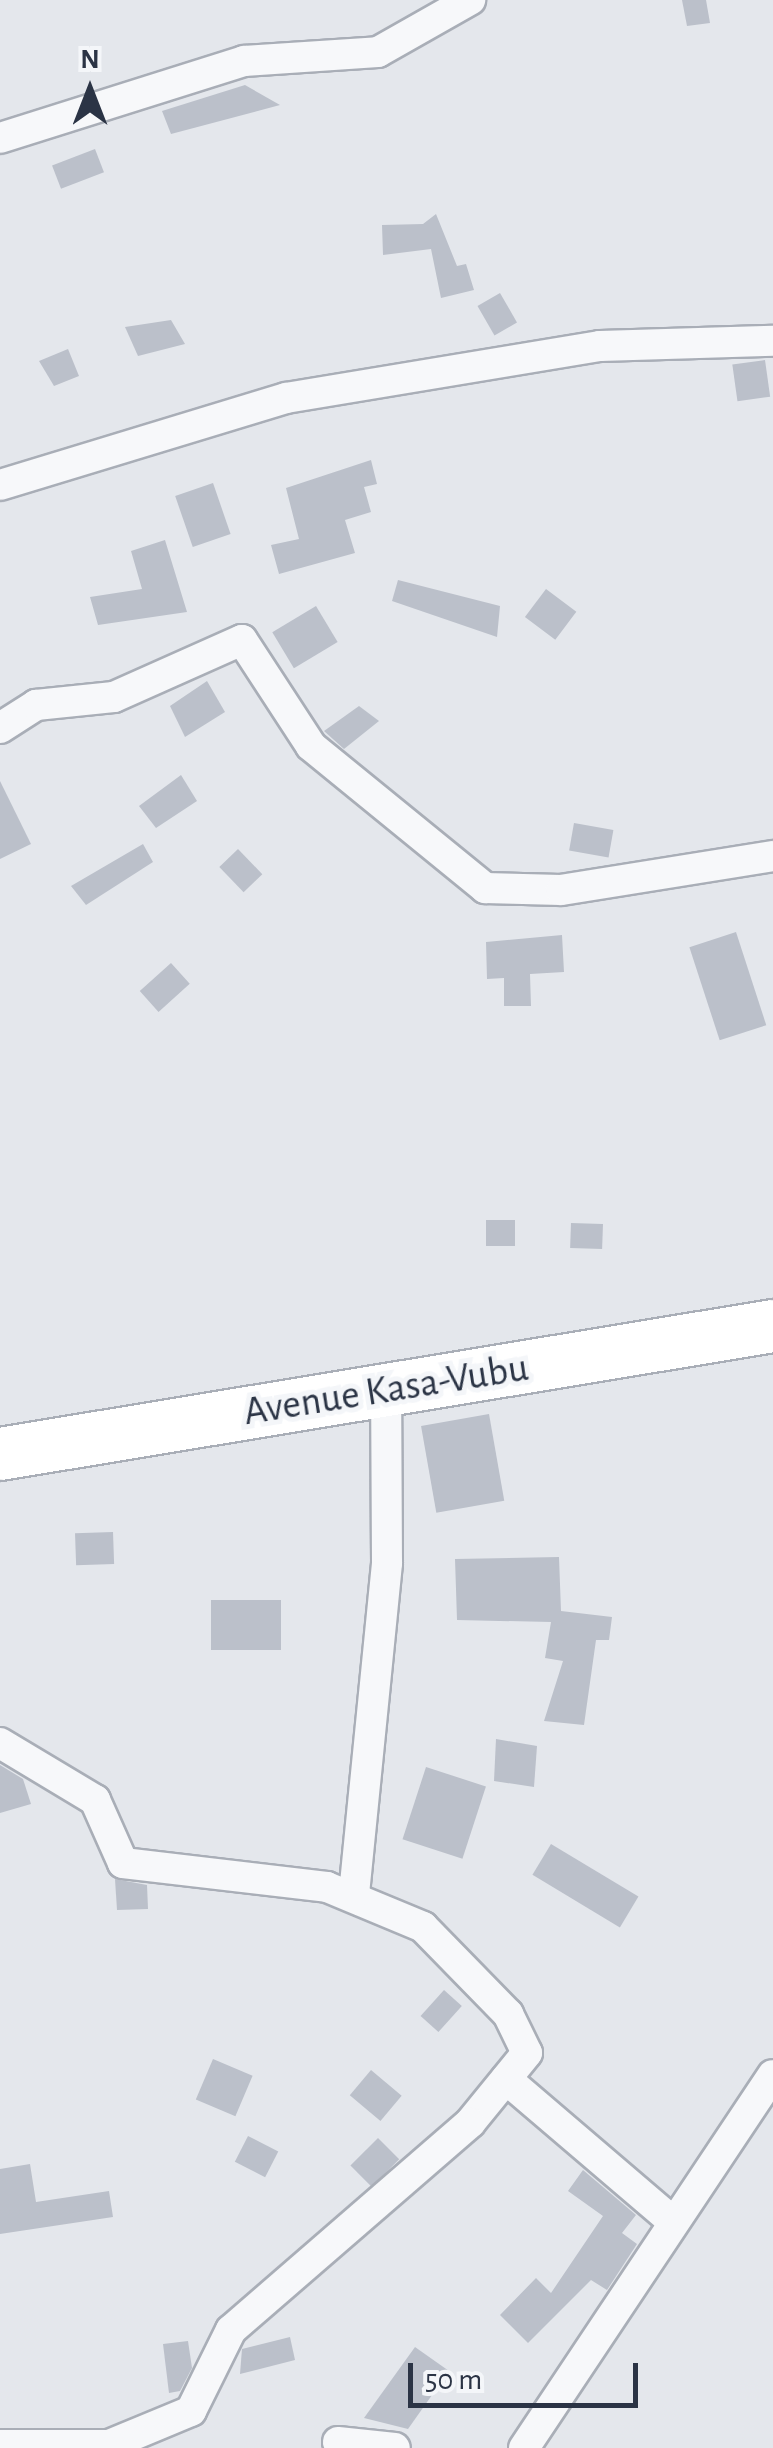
<!DOCTYPE html>
<html>
<head>
<meta charset="utf-8">
<style>
  body { margin:0 }
  #map { position:relative; width:773px; height:2448px; overflow:hidden; background:#e4e7ec; font-family:"Alegreya Sans",sans-serif }
  div>[style] { position:absolute }
  [style*='--x'] { left:calc(var(--x)*1px); top:calc(var(--y)*1px); width:calc(var(--w)*1px); rotate:calc(var(--a)*1deg) }
  .building>* { inset:0; background:#bbc0ca; transform-origin:0 0 }
  .roads { filter:drop-shadow(2px 0 #a9aeb7) drop-shadow(-2px 0 #a9aeb7) drop-shadow(0 2px #a9aeb7) drop-shadow(0 -2px #a9aeb7) }
  .minor>* { height:30px; margin:-15px; padding:0 15px; transform-origin:15px; border-radius:15px; background:#f7f8fa }
  .trunk>* { height:52px; margin:-26px; padding:0 26px; transform-origin:26px; border-radius:26px; background:#fff }
  span { translate:-50% -50%; white-space:nowrap; text-align:center; line-height:1.15; -webkit-text-stroke:10px #f4f6f9; paint-order:stroke }
  .street-label { font-size:40px; color:#2b3445 }
  .north { position:absolute; left:40px; top:40px; width:100px; height:100px; -webkit-text-stroke:8px #f4f6f9; paint-order:stroke; rotate:0deg; font-size:28px; font-weight:700; line-height:40px; text-align:center; color:#2b3445 }
  .north::after { content:''; display:block; margin:auto; width:35px; height:45px; background:#2b3445; clip-path:polygon(50% 0,100% 100%,50% 72%,0 100%) }
  .scale { position:absolute; left:408px; top:2363px; width:230px; height:45px; box-sizing:border-box; border:5px solid #2b3445; border-top:0; padding-left:12px; font-size:30px; line-height:35px; white-space:nowrap; color:#2b3445; -webkit-text-stroke:8px #f4f6f9; paint-order:stroke }
</style>
</head>
<body>
<div id="map">
  <div class="building">
    <i style="clip-path:polygon(682px 0,706px 0,710px 23px,687px 26px)"></i>
    <i style="clip-path:polygon(245px 85px,280px 105px,171px 134px,162px 111px)"></i>
    <i style="left:95px;top:149px;width:25px;height:46px;rotate:69deg"></i>
    <i style="clip-path:polygon(436px 214px,457px 266px,466px 264px,474px 290px,441px 298px,431px 249px,383px 255px,382px 225px,423px 224px)"></i>
    <i style="left:500px;top:293px;width:34px;height:26px;rotate:60deg"></i>
    <i style="clip-path:polygon(171px 320px,185px 344px,138px 356px,125px 327px)"></i>
    <i style="clip-path:polygon(68px 349px,79px 376px,54px 386px,39px 361px)"></i>
    <i style="left:765px;top:360px;width:37px;height:33px;rotate:82deg"></i>
    <i style="clip-path:polygon(371px 460px,377px 484px,364px 487px,371px 512px,345px 520px,355px 553px,279px 574px,271px 545px,299px 539px,286px 488px)"></i>
    <i style="left:213px;top:483px;width:54px;height:40px;rotate:71deg"></i>
    <i style="clip-path:polygon(165px 540px,187px 612px,98px 625px,90px 597px,142px 589px,131px 551px)"></i>
    <i style="clip-path:polygon(398px 580px,500px 606px,497px 637px,392px 601px)"></i>
    <i style="left:546px;top:589px;width:38px;height:35px;rotate:37deg"></i>
    <i style="left:316px;top:606px;width:42px;height:51px;rotate:59deg"></i>
    <i style="clip-path:polygon(207px 681px,225px 712px,185px 737px,170px 706px)"></i>
    <i style="clip-path:polygon(359px 706px,379px 721px,344px 749px,324px 731px)"></i>
    <i style="clip-path:polygon(181px 775px,197px 801px,156px 828px,139px 806px)"></i>
    <i style="clip-path:polygon(0 781px,31px 844px,0 859px)"></i>
    <i style="left:574px;top:823px;width:40px;height:28px;rotate:10deg"></i>
    <i style="clip-path:polygon(143px 844px,153px 862px,86px 905px,71px 886px)"></i>
    <i style="left:238px;top:849px;width:35px;height:26px;rotate:46deg"></i>
    <i style="left:736px;top:932px;width:98px;height:49px;rotate:72deg"></i>
    <i style="clip-path:polygon(562px 935px,564px 972px,530px 974px,531px 1006px,504px 1006px,504px 978px,487px 979px,486px 942px)"></i>
    <i style="left:171px;top:963px;width:28px;height:42px;rotate:48deg"></i>
    <i style="left:486px;top:1220px;width:29px;height:26px"></i>
    <i style="left:571px;top:1223px;width:32px;height:25px;rotate:2deg"></i>
    <i style="left:489px;top:1414px;width:88px;height:69px;rotate:80deg"></i>
    <i style="left:113px;top:1532px;width:32px;height:38px;rotate:88deg"></i>
    <i style="clip-path:polygon(559px 1557px,561px 1611px,612px 1617px,609px 1640px,596px 1640px,584px 1725px,544px 1721px,563px 1661px,545px 1658px,551px 1622px,457px 1620px,455px 1559px)"></i>
    <i style="left:211px;top:1600px;width:70px;height:50px"></i>
    <i style="clip-path:polygon(496px 1739px,537px 1746px,534px 1787px,494px 1781px)"></i>
    <i style="clip-path:polygon(0 1765px,23px 1779px,31px 1804px,0 1813px)"></i>
    <i style="left:426px;top:1767px;width:63px;height:76px;rotate:18deg"></i>
    <i style="left:551px;top:1844px;width:102px;height:36px;rotate:31deg"></i>
    <i style="clip-path:polygon(115px 1879px,147px 1885px,148px 1909px,117px 1910px)"></i>
    <i style="left:444px;top:1990px;width:24px;height:35px;rotate:42deg"></i>
    <i style="left:213px;top:2059px;width:43px;height:44px;rotate:23deg"></i>
    <i style="left:371px;top:2070px;width:40px;height:33px;rotate:40deg"></i>
    <i style="left:248px;top:2136px;width:34px;height:29px;rotate:27deg"></i>
    <i style="left:378px;top:2138px;width:30px;height:39px;rotate:45deg"></i>
    <i style="clip-path:polygon(30px 2164px,36px 2202px,109px 2191px,113px 2217px,0 2234px,0 2169px)"></i>
    <i style="clip-path:polygon(583px 2170px,636px 2215px,622px 2233px,637px 2244px,607px 2290px,591px 2280px,528px 2343px,500px 2315px,536px 2278px,551px 2293px,603px 2216px,568px 2191px)"></i>
    <i style="clip-path:polygon(290px 2337px,295px 2360px,240px 2374px,242px 2349px)"></i>
    <i style="clip-path:polygon(188px 2341px,192px 2368px,180px 2391px,169px 2393px,163px 2344px)"></i>
    <i style="clip-path:polygon(415px 2347px,449px 2371px,408px 2429px,364px 2418px)"></i>
  </div>
  <div class="roads">
    <div class="minor">
      <i style="--x:0;--y:138;--w:256;--a:-17.5"></i>
      <i style="--x:244;--y:61;--w:134;--a:-3.8"></i>
      <i style="--x:378;--y:52;--w:106;--a:-29.5"></i>
      <i style="--x:0;--y:485;--w:299;--a:-16.9"></i>
      <i style="--x:286;--y:398;--w:318;--a:-9.4"></i>
      <i style="--x:600;--y:346;--w:173;--a:-1.7"></i>
      <i style="--x:0;--y:728;--w:43;--a:-32.6"></i>
      <i style="--x:36;--y:705;--w:78;--a:-5.9"></i>
      <i style="--x:114;--y:697;--w:140;--a:-24"></i>
      <i style="--x:242;--y:640;--w:126;--a:56.9"></i>
      <i style="--x:311;--y:746;--w:225;--a:39.2"></i>
      <i style="--x:485;--y:888;--w:76;--a:1.5"></i>
      <i style="--x:561;--y:890;--w:215;--a:-9.1"></i>
      <i style="--x:0;--y:1743;--w:111;--a:31"></i>
      <i style="--x:95;--y:1800;--w:69;--a:66"></i>
      <i style="--x:123;--y:1863;--w:205;--a:6.7"></i>
      <i style="--x:327;--y:1887;--w:104;--a:22.6"></i>
      <i style="--x:423;--y:1927;--w:122;--a:45.7"></i>
      <i style="--x:508;--y:2014;--w:43;--a:64"></i>
      <i style="--x:527;--y:2053;--w:90;--a:129.2"></i>
      <i style="--x:470;--y:2123;--w:316;--a:139.1"></i>
      <i style="--x:231;--y:2330;--w:90;--a:116.3"></i>
      <i style="--x:191;--y:2411;--w:89;--a:157.5"></i>
      <i style="--x:109;--y:2445;--w:109;--a:180"></i>
      <i style="--x:354;--y:1894;--w:333;--a:-84.3"></i>
      <i style="--x:387;--y:1563;--w:173;--a:-90.3"></i>
      <i style="--x:506;--y:2079;--w:218;--a:40.5"></i>
      <i style="--x:338;--y:2442;--w:57;--a:6"></i>
      <i style="--x:524;--y:2448;--w:448;--a:-56.3"></i>
    </div>
    <div class="trunk">
      <i style="--x:0;--y:1454;--w:784;--a:-9.4"></i>
    </div>
  </div>
  <div class="street-label">
    <span style="left:386px;top:1390px;rotate:-9deg">Avenue Kasa-Vubu</span>
  </div>
  <div class="north">N</div>
  <div class="scale">50 m</div>
</div>
</body>
</html>
